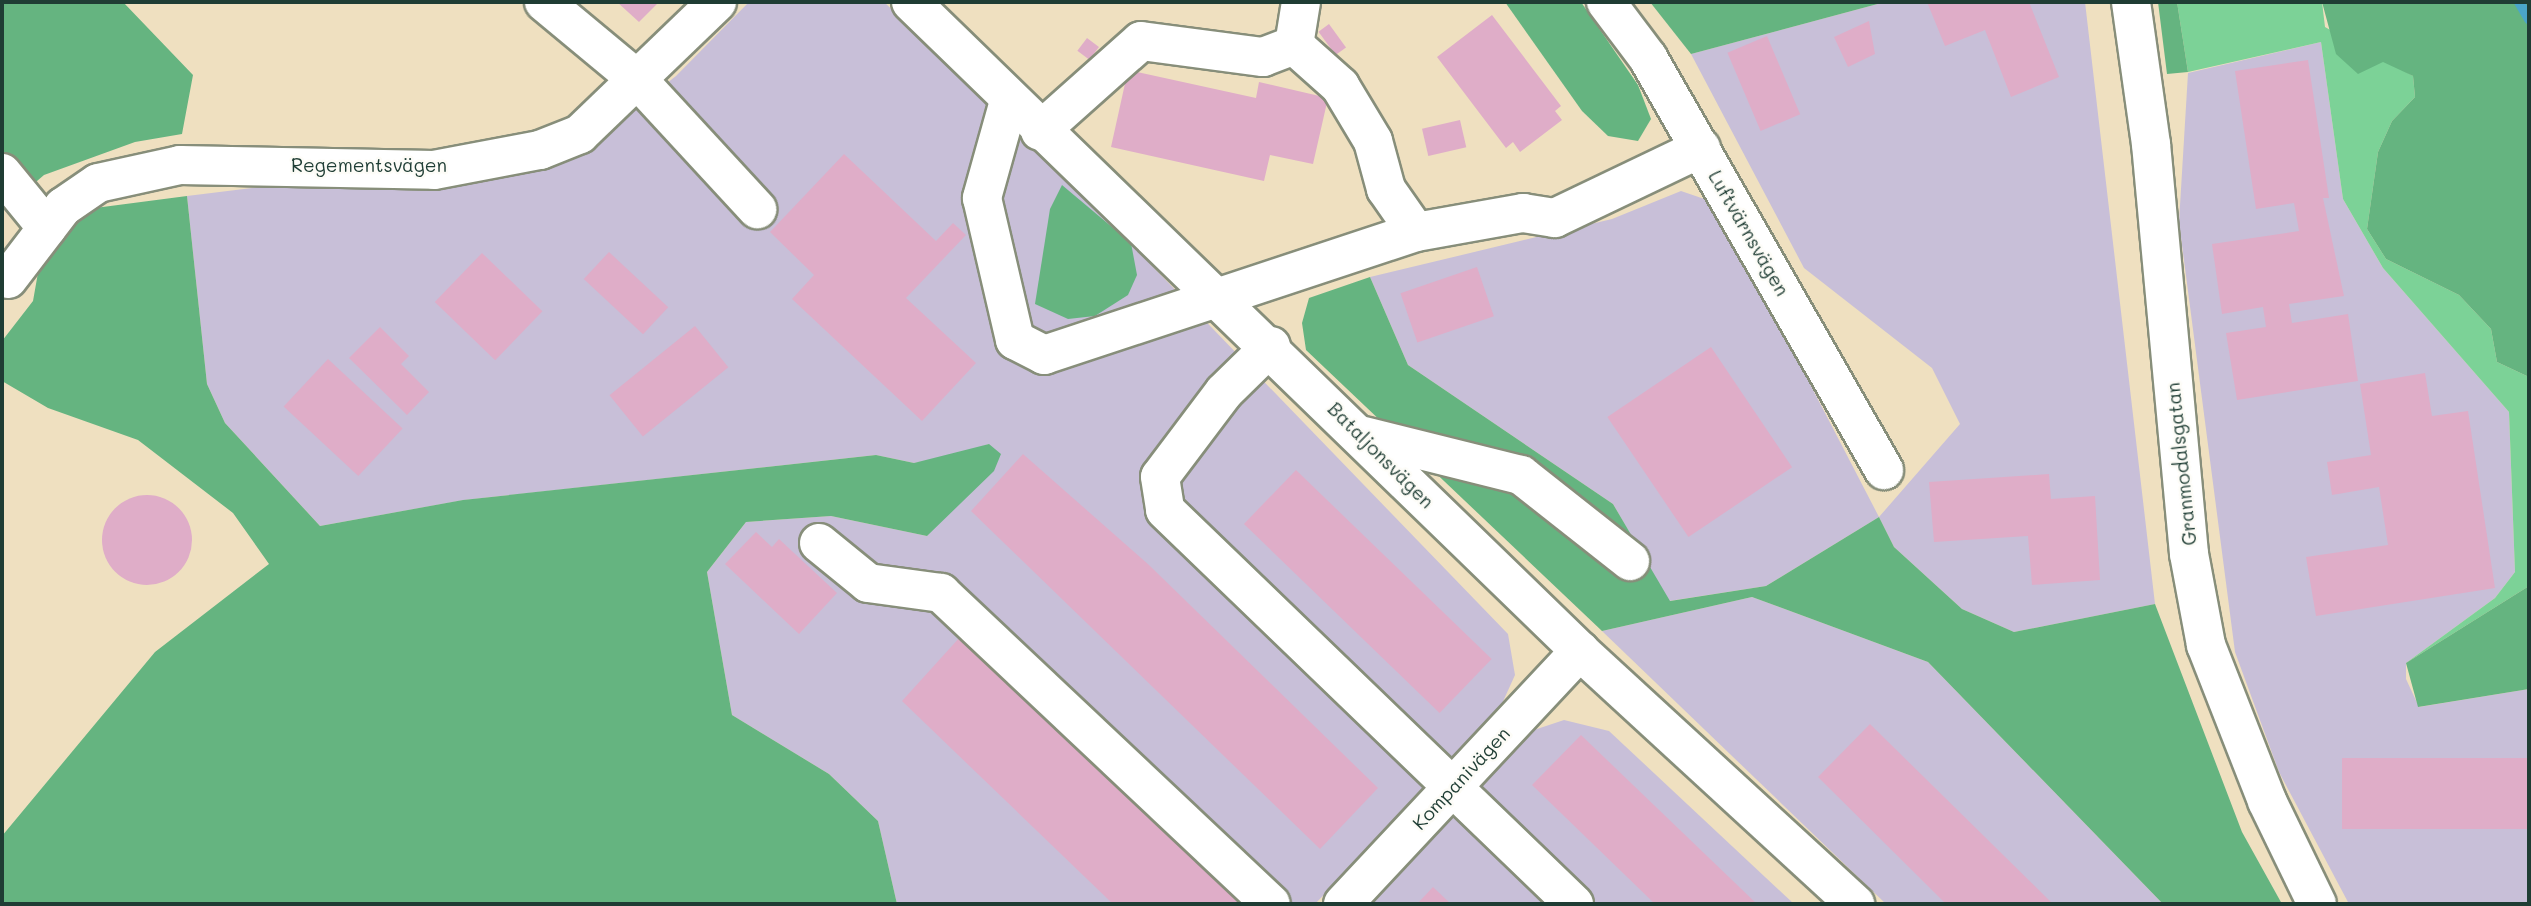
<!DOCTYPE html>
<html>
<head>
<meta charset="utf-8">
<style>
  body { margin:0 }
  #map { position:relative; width:2531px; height:906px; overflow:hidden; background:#efe0c0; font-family:Mali,sans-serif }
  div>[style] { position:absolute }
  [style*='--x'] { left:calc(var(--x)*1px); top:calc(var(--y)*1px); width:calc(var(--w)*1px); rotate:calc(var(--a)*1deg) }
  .industrial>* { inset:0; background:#c8bfd8 }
  .green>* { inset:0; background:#7cd297 }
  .forest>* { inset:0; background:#65b480 }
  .stream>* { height:10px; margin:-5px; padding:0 5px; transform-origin:5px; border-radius:5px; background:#4ba6c9 }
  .building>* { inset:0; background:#dfadc8; transform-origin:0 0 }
  .round { border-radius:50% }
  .roads { filter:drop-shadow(2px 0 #878e7a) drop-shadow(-2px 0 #878e7a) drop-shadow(0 2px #878e7a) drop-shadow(0 -2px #878e7a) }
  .minor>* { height:38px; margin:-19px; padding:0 19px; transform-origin:19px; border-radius:19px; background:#fff }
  span { translate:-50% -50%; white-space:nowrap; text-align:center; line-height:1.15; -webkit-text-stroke:5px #fdfcf7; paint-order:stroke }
  .street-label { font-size:19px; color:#1f3d34 }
  .frame { position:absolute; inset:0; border:4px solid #1f3d34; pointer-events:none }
</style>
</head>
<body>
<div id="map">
  <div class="industrial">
    <i style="clip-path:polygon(749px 2px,884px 2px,1042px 152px,1508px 634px,1515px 675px,1496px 717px,1315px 904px,897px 904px,878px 821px,829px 774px,732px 715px,707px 572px,746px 522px,831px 516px,927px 536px,989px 444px,946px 459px,914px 463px,876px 455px,464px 500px,320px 526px,225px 423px,207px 384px,187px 196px,587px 146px,676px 76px)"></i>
    <i style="clip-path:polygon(1885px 2px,2085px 2px,2155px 604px,2014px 632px,1962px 609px,1894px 547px,1879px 517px,1766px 586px,1669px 601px,1613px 504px,1408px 365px,1370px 277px,1612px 219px,1681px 191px,1716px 203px,1879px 517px,1960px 424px,1932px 368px,1804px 268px,1691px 54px)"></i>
    <i style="clip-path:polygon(2321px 42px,2343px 199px,2383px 268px,2509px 412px,2515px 572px,2495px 598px,2406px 663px,2406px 679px,2419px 707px,2529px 689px,2529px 904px,2349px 904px,2279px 772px,2235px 652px,2179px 222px,2188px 73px)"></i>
    <i style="clip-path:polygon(1752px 597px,1928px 662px,2163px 904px,1886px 904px,1602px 631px)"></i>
    <i style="clip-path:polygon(1564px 720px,1609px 731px,1794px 904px,1368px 904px,1534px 730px)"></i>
  </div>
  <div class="green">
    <i style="clip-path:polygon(2177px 2px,2322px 2px,2325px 27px,2413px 76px,2415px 97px,2392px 121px,2378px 152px,2367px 229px,2386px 259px,2459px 295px,2491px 329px,2497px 362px,2529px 377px,2529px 586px,2406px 663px,2495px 598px,2515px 572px,2509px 412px,2383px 268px,2343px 199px,2321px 42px,2188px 72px)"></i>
  </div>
  <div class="forest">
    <i style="clip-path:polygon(2px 2px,123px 2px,193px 75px,182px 134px,135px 142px,44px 175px,2px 211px)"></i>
    <i style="clip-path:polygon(1505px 2px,1581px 2px,1638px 85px,1651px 119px,1638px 141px,1608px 136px,1582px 111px)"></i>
    <i style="clip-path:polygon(1650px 2px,1885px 2px,1691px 54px)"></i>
    <i style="clip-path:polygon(2158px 2px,2177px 2px,2188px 72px,2167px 74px)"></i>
    <i style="clip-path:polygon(2322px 2px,2529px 2px,2529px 377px,2497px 362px,2491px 329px,2459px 295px,2386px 259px,2367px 229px,2378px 152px,2392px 121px,2415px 97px,2413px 76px,2383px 62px,2358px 74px,2336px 54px)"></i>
    <i style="clip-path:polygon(1062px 185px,1131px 243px,1137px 275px,1128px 295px,1095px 316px,1068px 319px,1035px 304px,1050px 209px)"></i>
    <i style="clip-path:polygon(187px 196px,207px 384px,225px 423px,320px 526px,463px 500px,876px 455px,914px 463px,989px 444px,1001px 454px,994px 471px,927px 536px,831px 516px,746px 522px,707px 572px,732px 715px,829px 774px,878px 821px,897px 904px,2px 904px,2px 836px,155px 652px,269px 564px,233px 513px,138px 440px,48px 408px,2px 381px,2px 341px,33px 301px,39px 267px,62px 228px,95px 208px)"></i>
    <i style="clip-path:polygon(1370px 277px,1408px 365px,1613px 504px,1670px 601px,1766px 586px,1879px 517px,1894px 547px,1962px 609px,2014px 632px,2155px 604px,2242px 832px,2282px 904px,2163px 904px,1928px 662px,1752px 597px,1602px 631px,1306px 350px,1302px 323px,1309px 298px)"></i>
    <i style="clip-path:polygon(2529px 586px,2529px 689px,2418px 707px,2406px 663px)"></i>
  </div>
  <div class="stream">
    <i style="--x:2519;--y:2;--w:20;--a:60"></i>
  </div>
  <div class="building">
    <i style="clip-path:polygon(617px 2px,659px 2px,639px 22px)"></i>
    <i style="clip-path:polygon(1927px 2px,2029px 2px,2059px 77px,2011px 97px,1985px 30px,1945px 46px)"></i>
    <i style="clip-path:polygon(1492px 15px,1561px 106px,1555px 111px,1562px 120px,1520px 152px,1513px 142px,1506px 148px,1437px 57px)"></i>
    <i style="clip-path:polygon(1869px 21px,1875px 54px,1848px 67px,1834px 37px)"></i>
    <i style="left:1329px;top:24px;width:29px;height:13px;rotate:54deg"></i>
    <i style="left:1767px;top:36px;width:85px;height:43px;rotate:67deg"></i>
    <i style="left:1087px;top:38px;width:15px;height:16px;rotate:37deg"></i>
    <i style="clip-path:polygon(2308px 60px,2329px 198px,2323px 198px,2344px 296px,2289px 304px,2292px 323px,2348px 314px,2358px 381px,2237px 400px,2226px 333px,2266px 327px,2263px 307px,2222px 314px,2212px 244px,2299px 231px,2294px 203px,2256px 209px,2235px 71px)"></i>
    <i style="clip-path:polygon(1128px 70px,1256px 98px,1259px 82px,1328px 98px,1313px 164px,1270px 155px,1264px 181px,1111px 147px)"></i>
    <i style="left:1460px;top:120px;width:28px;height:39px;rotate:77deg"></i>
    <i style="clip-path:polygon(844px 154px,936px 241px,953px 223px,966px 235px,906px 298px,976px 363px,922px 421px,792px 299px,814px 275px,770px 232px)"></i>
    <i style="left:609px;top:252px;width:81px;height:37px;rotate:43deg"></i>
    <i style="left:482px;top:253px;width:84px;height:68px;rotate:44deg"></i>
    <i style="left:1477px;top:267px;width:52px;height:81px;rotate:71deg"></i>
    <i style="left:695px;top:326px;width:53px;height:110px;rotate:51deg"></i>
    <i style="clip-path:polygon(380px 327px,409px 356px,401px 364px,429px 392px,407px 415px,349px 358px)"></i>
    <i style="left:1711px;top:347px;width:145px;height:125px;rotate:56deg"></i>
    <i style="left:328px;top:359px;width:102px;height:65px;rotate:43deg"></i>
    <i style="clip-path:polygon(2425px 373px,2432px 416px,2468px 411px,2495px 588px,2316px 616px,2306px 557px,2388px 545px,2379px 487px,2332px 495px,2327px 462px,2371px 455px,2360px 384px)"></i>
    <i style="clip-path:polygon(1023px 454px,1149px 565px,1378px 788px,1320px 849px,971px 511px)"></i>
    <i style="left:1296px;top:470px;width:272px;height:75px;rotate:44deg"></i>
    <i style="clip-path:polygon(2049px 474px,2051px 499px,2095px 496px,2100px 580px,2032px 585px,2028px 536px,1934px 542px,1929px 482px)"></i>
    <i class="round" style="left:102px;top:495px;width:90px;height:90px"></i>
    <i style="clip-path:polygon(756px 532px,772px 547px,779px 539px,837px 593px,799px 634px,725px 564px)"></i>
    <i style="clip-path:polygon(960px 637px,1241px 904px,1113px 904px,902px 701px)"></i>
    <i style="clip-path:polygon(1870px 724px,2053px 904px,1946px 904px,1818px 777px)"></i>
    <i style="clip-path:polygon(1581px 735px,1757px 904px,1655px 904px,1532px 785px)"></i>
    <i style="left:2529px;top:758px;width:71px;height:187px;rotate:90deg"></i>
    <i style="clip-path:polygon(1433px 887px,1451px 904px,1417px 904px)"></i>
  </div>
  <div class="roads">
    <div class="minor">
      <i style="--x:544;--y:2;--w:122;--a:39.7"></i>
      <i style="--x:638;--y:80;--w:176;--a:47.3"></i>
      <i style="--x:911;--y:2;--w:932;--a:44.13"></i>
      <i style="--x:1580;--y:651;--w:374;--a:42.6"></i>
      <i style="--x:1301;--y:2;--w:44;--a:99.2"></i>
      <i style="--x:1294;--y:45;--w:62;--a:41.7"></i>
      <i style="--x:1340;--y:86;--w:64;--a:59"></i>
      <i style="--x:1373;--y:141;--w:50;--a:74.8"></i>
      <i style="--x:1386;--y:189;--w:52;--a:55.1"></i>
      <i style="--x:1606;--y:2;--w:70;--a:53.1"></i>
      <i style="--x:1648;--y:58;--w:475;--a:60.2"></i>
      <i style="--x:2131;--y:2;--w:143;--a:82"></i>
      <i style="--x:2151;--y:144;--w:412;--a:84.7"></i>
      <i style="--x:2189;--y:554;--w:93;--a:79.4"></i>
      <i style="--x:2206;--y:645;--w:168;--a:68.6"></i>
      <i style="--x:2267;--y:801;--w:114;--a:64.1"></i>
      <i style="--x:1009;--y:101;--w:101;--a:105.6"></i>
      <i style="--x:982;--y:198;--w:146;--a:76.9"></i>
      <i style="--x:1015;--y:340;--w:33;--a:27"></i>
      <i style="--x:1044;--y:355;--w:392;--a:-18.3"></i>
      <i style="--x:1416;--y:232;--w:109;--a:-10.1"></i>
      <i style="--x:1523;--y:213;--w:32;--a:9"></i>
      <i style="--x:1555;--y:218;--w:162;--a:-25.6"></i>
      <i style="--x:1040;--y:131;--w:135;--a:-41.7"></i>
      <i style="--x:1141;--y:41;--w:123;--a:7.5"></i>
      <i style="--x:1263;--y:57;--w:33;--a:-21"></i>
      <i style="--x:2;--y:173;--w:71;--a:50.7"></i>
      <i style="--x:8;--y:279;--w:91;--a:-52.6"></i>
      <i style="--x:63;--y:207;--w:42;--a:-34.4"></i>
      <i style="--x:98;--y:183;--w:84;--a:-12.4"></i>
      <i style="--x:180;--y:165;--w:254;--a:1.1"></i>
      <i style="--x:434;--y:170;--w:108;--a:-10.7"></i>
      <i style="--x:540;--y:150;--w:43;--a:-21.8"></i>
      <i style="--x:580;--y:134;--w:190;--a:-43.9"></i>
      <i style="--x:1271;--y:346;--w:66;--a:135.6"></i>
      <i style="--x:1224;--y:392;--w:106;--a:127"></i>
      <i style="--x:1160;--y:477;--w:33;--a:81"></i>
      <i style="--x:1165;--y:510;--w:568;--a:43.93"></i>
      <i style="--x:1364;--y:436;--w:162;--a:14"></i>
      <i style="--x:1521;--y:475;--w:139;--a:38.3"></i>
      <i style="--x:819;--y:543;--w:63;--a:39.2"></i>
      <i style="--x:868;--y:583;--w:74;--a:7.8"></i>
      <i style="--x:941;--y:593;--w:453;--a:43.3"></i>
      <i style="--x:1343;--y:904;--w:347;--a:-46.9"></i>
    </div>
  </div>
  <div class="street-label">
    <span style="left:369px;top:165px">Regementsvägen</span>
    <span style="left:1749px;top:233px;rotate:60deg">Luftvärnsvägen</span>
    <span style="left:1381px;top:455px;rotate:45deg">Bataljonsvägen</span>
    <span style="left:2181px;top:464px;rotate:-96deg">Granmodalsgatan</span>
    <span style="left:1461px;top:778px;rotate:-47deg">Kompanivägen</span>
  </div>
  <div class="frame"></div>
</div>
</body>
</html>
